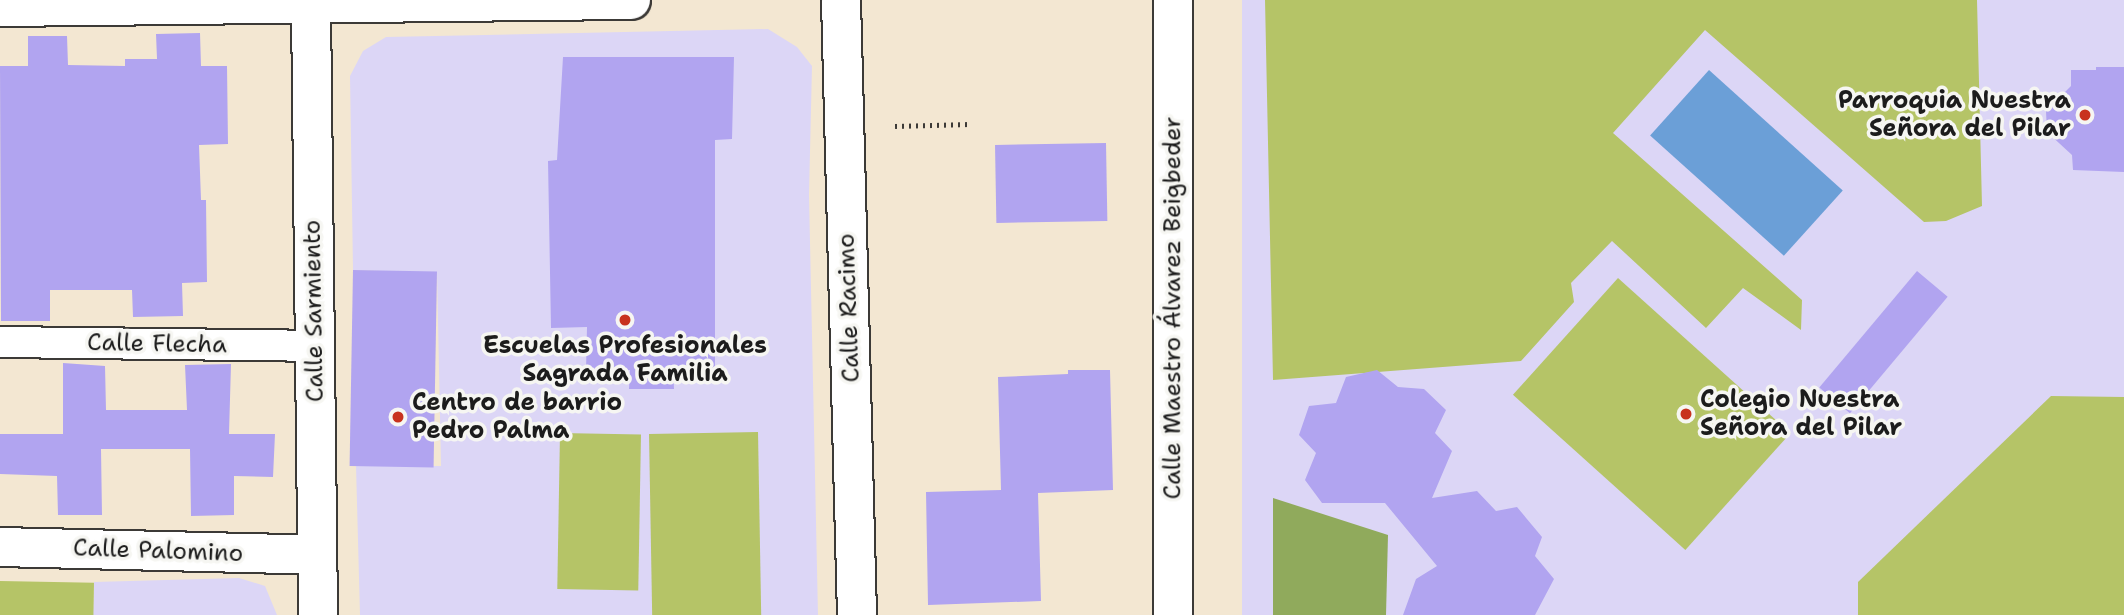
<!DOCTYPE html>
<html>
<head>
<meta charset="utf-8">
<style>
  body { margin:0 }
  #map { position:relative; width:2124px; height:615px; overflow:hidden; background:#f3e7d2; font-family:"Shantell Sans",sans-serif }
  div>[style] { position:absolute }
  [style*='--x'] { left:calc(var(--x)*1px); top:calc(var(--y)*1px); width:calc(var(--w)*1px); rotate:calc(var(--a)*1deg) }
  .built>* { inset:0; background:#dcd6f6; transform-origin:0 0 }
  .green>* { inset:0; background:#b5c467; transform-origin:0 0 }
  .forest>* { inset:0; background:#90aa5c }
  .water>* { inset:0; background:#6b9fd7; transform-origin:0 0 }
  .building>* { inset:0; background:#b1a4f0; transform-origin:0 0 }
  .path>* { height:4.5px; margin-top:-2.25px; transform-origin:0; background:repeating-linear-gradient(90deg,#3c3a37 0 2px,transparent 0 7px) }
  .roads { filter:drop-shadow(2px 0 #3c3a37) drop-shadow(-2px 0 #3c3a37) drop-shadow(0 2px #3c3a37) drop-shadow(0 -2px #3c3a37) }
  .pedestrian>* { height:30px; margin:-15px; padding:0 15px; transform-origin:15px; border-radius:15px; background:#fff }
  .minor>* { height:38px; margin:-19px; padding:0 19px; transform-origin:19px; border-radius:19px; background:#fff }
  .dots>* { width:19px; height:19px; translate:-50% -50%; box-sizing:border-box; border:4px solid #f6f6f2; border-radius:50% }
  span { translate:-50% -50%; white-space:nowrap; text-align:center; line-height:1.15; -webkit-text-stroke:7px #f6f6f2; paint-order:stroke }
  .poi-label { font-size:24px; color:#1c1c1c; font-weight:700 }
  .right { translate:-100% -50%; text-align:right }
  .left { translate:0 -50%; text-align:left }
  .street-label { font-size:24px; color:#1c1c1c }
</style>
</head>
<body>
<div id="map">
  <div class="built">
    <i style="left:1242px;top:0;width:882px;height:615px"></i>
    <i style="clip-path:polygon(768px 29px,797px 47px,812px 66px,809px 195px,818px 615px,360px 615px,356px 466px,441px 466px,437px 273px,353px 270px,350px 76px,363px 51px,386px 37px)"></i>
    <i style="clip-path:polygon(239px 578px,265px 586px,277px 615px,93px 615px,94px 582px)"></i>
  </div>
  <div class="green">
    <i style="clip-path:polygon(1265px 0,1977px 0,1982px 206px,1946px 221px,1924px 222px,1705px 30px,1613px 133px,1802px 300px,1801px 330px,1743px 288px,1706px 328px,1612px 241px,1571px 283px,1574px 302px,1521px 361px,1273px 380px)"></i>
    <i style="left:1618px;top:278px;width:232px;height:157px;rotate:42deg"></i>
    <i style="clip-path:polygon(2051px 396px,2124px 397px,2124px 615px,1858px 615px,1858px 582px)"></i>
    <i style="left:758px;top:432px;width:183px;height:109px;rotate:89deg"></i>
    <i style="left:560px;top:433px;width:81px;height:156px;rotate:1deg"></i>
    <i style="left:0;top:581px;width:94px;height:34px;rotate:1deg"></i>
  </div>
  <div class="forest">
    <i style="clip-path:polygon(1273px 498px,1388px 535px,1386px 615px,1273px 615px)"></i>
  </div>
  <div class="water">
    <i style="left:1709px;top:70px;width:180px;height:88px;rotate:42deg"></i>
  </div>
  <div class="building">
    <i style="clip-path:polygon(200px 33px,201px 66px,227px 66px,228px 144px,199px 145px,201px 200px,206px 200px,207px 282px,182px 283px,183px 316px,133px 317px,132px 290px,50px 290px,50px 321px,1px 321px,0 66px,28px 66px,28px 36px,67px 36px,68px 65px,125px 66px,125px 59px,157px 59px,156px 34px)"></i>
    <i style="clip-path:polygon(563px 57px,734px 57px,732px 139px,715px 140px,715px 369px,673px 369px,674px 389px,629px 389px,630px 370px,586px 371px,587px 327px,551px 328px,548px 161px,557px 160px)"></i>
    <i style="clip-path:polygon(2096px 67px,2124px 67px,2124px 172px,2073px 170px,2072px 155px,2047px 132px,2046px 111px,2071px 86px,2071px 70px,2096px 70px)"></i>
    <i style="left:1106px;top:143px;width:78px;height:111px;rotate:89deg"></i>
    <i style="left:353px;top:270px;width:84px;height:196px;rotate:1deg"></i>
    <i style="left:1917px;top:271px;width:40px;height:152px;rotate:40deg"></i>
    <i style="clip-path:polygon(63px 363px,105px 366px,106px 410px,187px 410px,185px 365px,231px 364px,229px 434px,275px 434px,273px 477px,234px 476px,234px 515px,191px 516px,190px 449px,101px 449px,102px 515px,58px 515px,57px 476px,0 474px,0 434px,63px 434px)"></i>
    <i style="clip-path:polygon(1068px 370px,1110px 370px,1113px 490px,1038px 493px,1041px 601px,928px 605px,926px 492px,1001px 490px,998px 377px,1068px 374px)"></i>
    <i style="clip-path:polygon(1377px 370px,1398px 387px,1424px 389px,1446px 410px,1435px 433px,1452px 451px,1432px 498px,1477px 491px,1496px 511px,1517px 507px,1542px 537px,1535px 556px,1554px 579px,1535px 615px,1403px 615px,1416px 579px,1437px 566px,1385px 503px,1322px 503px,1305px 480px,1316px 453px,1299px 435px,1309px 406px,1336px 403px,1346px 377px)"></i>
  </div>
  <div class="path">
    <i style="--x:895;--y:126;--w:75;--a:-1.5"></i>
  </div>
  <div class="roads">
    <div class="pedestrian">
      <i style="--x:0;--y:342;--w:314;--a:0.7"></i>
    </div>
    <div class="minor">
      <i style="--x:841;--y:0;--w:615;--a:88.51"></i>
      <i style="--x:1173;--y:0;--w:615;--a:90"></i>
      <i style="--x:0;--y:7;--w:631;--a:-0.64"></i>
      <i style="--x:311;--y:7;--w:608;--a:89.34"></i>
      <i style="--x:0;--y:547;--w:317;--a:1.4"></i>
    </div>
  </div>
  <div class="dots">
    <i style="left:2085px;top:115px;background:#c8321e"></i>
    <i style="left:625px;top:320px;background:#c8321e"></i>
    <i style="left:1686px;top:414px;background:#c8321e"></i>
    <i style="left:398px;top:417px;background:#c8321e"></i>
  </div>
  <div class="poi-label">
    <span class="right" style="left:2071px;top:115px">Parroquia Nuestra<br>Señora del Pilar</span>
    <span style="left:625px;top:360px">Escuelas Profesionales<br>Sagrada Familia</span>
    <span class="left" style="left:1700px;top:414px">Colegio Nuestra<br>Señora del Pilar</span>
    <span class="left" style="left:412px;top:417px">Centro de barrio<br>Pedro Palma</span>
  </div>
  <div class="street-label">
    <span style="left:849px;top:308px;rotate:-92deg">Calle Racimo</span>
    <span style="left:1173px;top:308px;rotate:-90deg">Calle Maestro Álvarez Beigbeder</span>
    <span style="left:314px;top:311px;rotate:-91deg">Calle Sarmiento</span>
    <span style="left:157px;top:344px;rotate:1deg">Calle Flecha</span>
    <span style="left:158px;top:551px;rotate:2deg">Calle Palomino</span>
  </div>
</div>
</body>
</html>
